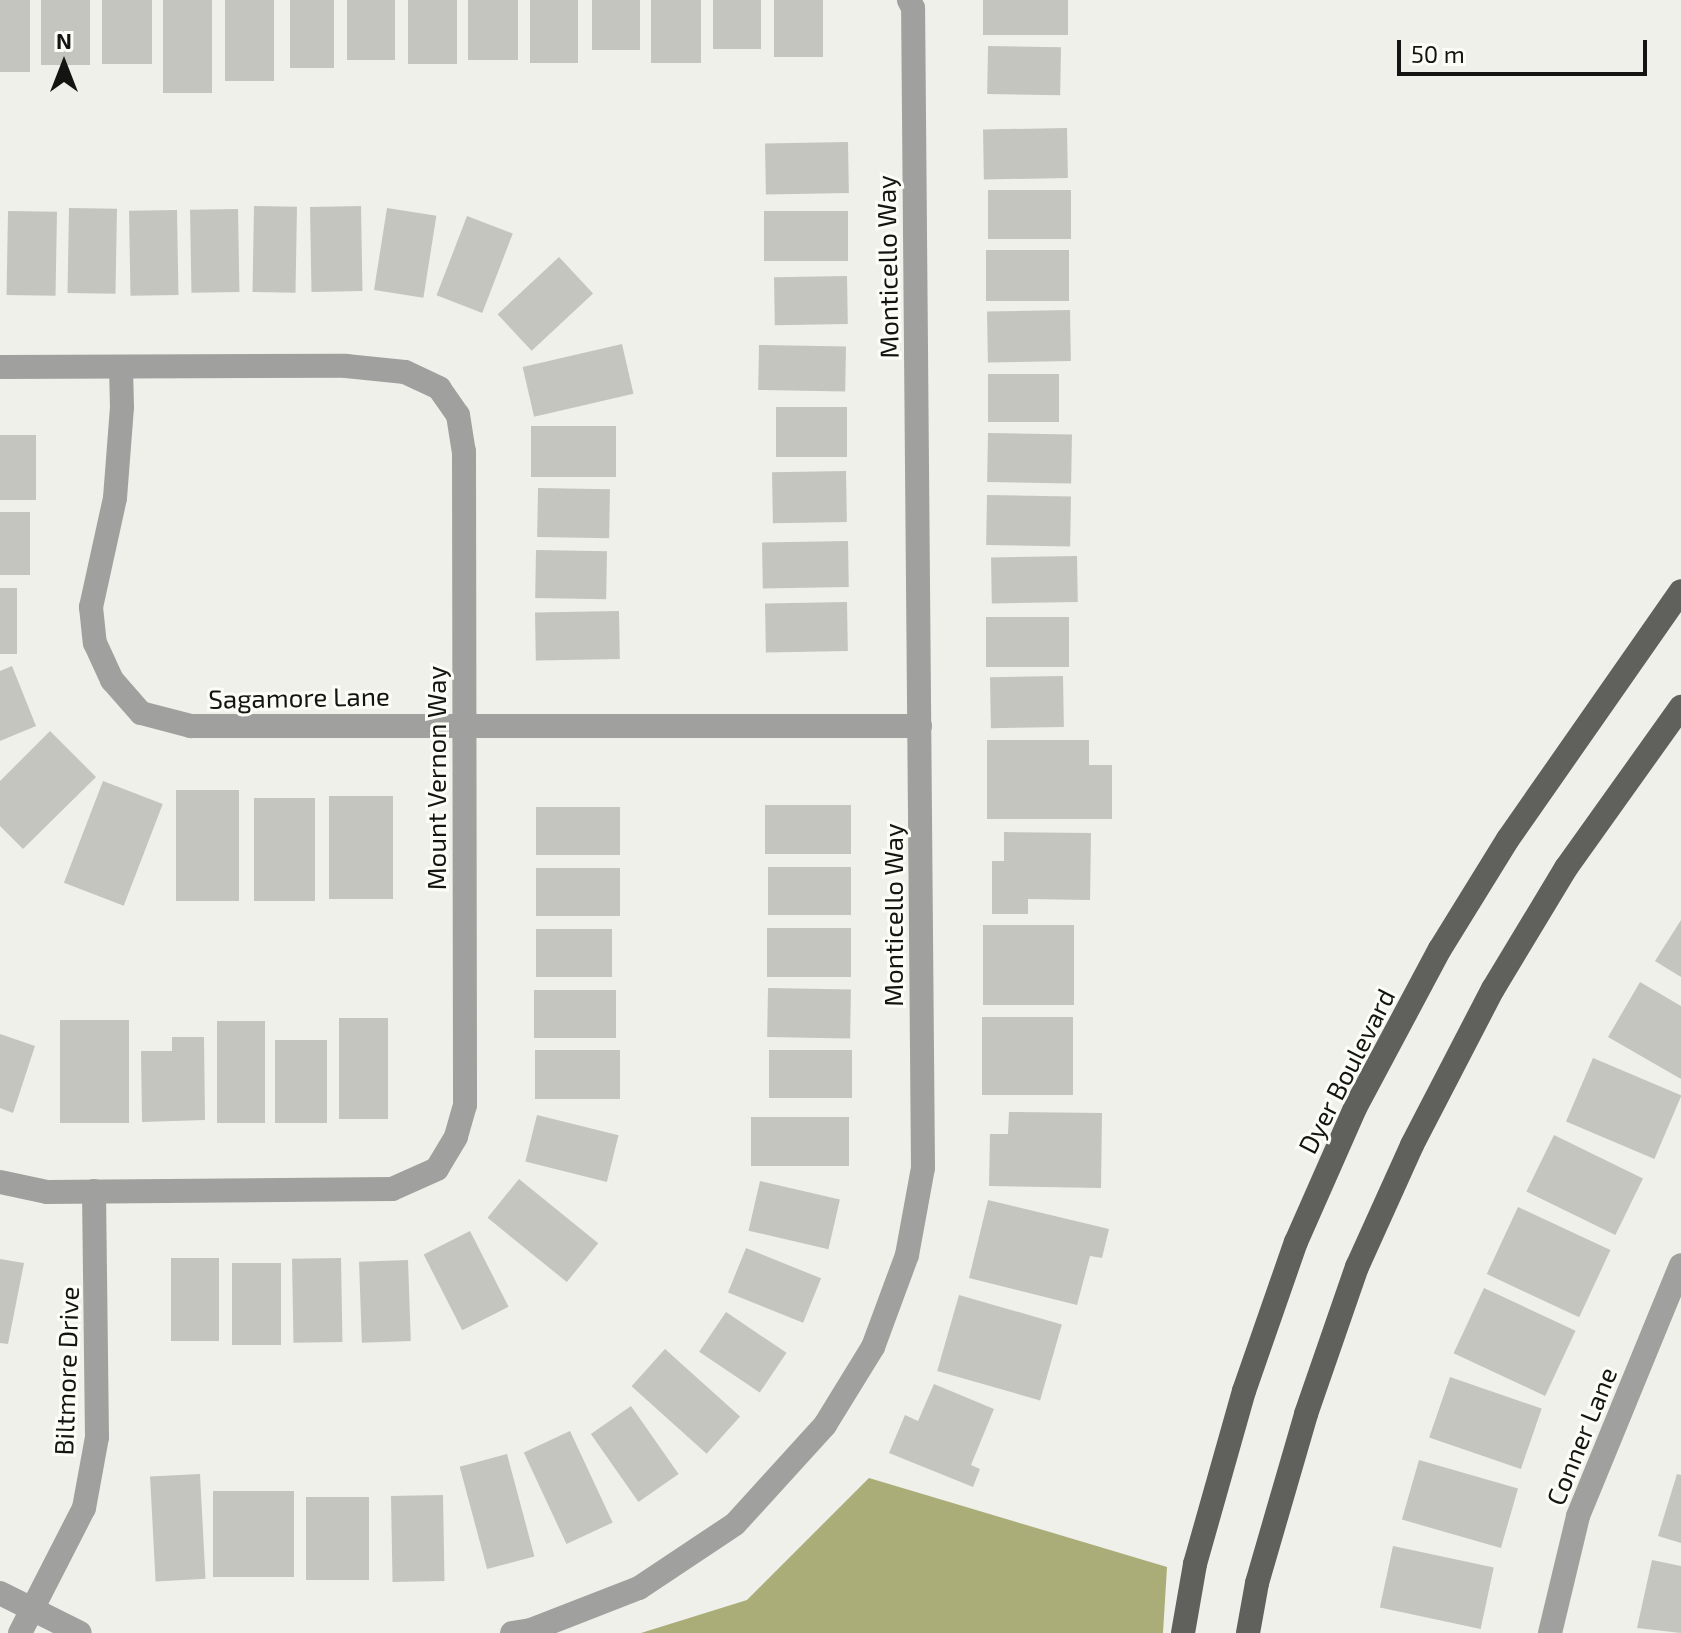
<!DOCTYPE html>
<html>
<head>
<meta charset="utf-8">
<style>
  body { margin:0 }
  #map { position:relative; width:1681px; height:1633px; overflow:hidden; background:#eff0ea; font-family:"Exo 2",sans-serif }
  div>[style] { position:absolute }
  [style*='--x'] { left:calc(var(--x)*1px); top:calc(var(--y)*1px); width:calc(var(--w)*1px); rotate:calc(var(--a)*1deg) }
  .water>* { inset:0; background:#abad78 }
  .building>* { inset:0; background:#c5c5bf; transform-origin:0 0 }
  .minor>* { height:24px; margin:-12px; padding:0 12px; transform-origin:12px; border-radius:12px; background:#a0a19e }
  .major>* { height:24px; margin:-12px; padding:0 12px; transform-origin:12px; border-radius:12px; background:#60605c }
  span { translate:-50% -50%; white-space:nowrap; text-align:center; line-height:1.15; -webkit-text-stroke:6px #fdfdf7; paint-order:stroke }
  .street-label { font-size:26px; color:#141412 }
  .north { position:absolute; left:24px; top:24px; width:80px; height:80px; -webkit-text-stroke:6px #fdfdf7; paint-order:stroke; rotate:0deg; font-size:22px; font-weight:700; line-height:32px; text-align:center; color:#141412 }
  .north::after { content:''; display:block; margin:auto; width:28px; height:36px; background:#141412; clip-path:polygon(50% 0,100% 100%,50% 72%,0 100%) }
  .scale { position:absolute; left:1397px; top:40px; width:250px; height:36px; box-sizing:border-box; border:4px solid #141412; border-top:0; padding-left:10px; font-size:24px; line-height:28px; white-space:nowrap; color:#141412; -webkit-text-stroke:6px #fdfdf7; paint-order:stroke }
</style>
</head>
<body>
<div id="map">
  <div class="water">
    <i style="clip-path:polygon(869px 1478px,1167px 1567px,1163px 1633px,641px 1633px,747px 1600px)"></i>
  </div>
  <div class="building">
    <i style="left:0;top:0;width:30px;height:72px"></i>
    <i style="left:41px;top:0;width:49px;height:65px"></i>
    <i style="left:102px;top:0;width:50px;height:64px"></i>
    <i style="left:163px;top:0;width:49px;height:93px"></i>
    <i style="left:225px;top:0;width:49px;height:81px"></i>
    <i style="left:290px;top:0;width:44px;height:68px"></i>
    <i style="left:347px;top:0;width:48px;height:60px"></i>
    <i style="left:408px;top:0;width:49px;height:64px"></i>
    <i style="left:468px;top:0;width:50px;height:60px"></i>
    <i style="left:530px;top:0;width:48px;height:63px"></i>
    <i style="left:592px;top:0;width:48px;height:50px"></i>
    <i style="left:651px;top:0;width:50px;height:63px"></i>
    <i style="left:713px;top:0;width:48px;height:49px"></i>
    <i style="left:774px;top:0;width:49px;height:57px"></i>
    <i style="left:983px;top:0;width:85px;height:35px"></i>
    <i style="left:988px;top:46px;width:73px;height:48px;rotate:1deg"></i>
    <i style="left:1067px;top:128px;width:50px;height:84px;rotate:89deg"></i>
    <i style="left:848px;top:142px;width:51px;height:83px;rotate:89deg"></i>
    <i style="left:1071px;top:190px;width:49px;height:83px;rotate:90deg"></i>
    <i style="left:254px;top:206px;width:43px;height:86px;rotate:1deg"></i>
    <i style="left:361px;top:206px;width:85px;height:51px;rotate:89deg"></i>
    <i style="left:69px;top:208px;width:48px;height:85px;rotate:1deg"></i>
    <i style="left:387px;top:208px;width:50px;height:83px;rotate:9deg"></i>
    <i style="left:238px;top:209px;width:83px;height:48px;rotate:89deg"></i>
    <i style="left:177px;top:210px;width:85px;height:48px;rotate:89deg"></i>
    <i style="left:8px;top:211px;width:49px;height:84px;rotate:1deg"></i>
    <i style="left:764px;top:211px;width:84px;height:50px"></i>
    <i style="left:467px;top:216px;width:49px;height:85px;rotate:21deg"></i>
    <i style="left:986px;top:250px;width:83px;height:51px"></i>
    <i style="left:559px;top:257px;width:50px;height:84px;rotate:47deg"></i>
    <i style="left:847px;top:276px;width:48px;height:73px;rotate:89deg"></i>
    <i style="left:1070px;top:310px;width:51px;height:83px;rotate:89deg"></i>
    <i style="left:622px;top:344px;width:51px;height:102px;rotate:77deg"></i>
    <i style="left:759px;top:345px;width:87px;height:45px;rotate:1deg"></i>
    <i style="left:988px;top:374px;width:71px;height:48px"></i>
    <i style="left:776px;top:407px;width:71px;height:50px"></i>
    <i style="left:616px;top:426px;width:51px;height:85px;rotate:90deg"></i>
    <i style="left:988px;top:433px;width:84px;height:49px;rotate:1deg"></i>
    <i style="left:0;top:435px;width:36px;height:65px"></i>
    <i style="left:846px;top:471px;width:51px;height:74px;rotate:89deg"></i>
    <i style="left:538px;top:488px;width:72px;height:49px;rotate:1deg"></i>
    <i style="left:987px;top:495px;width:84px;height:50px;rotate:1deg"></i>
    <i style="left:0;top:512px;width:30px;height:63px"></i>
    <i style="left:848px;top:541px;width:46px;height:86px;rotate:89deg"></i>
    <i style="left:536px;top:550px;width:71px;height:48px;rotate:1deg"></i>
    <i style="left:1077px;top:556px;width:46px;height:86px;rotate:89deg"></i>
    <i style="left:0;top:588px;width:17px;height:66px"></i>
    <i style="left:847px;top:602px;width:49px;height:82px;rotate:89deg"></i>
    <i style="left:619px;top:611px;width:48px;height:84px;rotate:89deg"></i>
    <i style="left:986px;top:617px;width:83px;height:50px"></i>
    <i style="clip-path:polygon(12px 666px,36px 726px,0 741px,0 671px)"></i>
    <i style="left:1063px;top:676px;width:51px;height:73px;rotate:89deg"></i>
    <i style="clip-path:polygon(50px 731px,96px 777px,23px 849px,0 826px,0 781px)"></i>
    <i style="clip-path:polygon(987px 740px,1089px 740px,1089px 765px,1112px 765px,1112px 819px,987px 819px)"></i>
    <i style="left:103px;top:781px;width:64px;height:109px;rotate:21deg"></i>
    <i style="left:176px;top:790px;width:63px;height:111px"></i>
    <i style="left:329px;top:796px;width:64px;height:103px"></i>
    <i style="left:254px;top:798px;width:61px;height:103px"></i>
    <i style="left:765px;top:805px;width:86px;height:49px"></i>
    <i style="left:536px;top:807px;width:84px;height:48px"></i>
    <i style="clip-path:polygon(1004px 832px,1091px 833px,1090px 900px,1028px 899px,1028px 914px,992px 914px,992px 861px,1004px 861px)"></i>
    <i style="left:768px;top:867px;width:83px;height:48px"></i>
    <i style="left:536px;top:868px;width:84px;height:48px"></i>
    <i style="clip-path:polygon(1681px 920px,1681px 977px,1655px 961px)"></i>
    <i style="left:983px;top:925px;width:91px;height:80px"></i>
    <i style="left:767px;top:928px;width:84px;height:49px"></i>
    <i style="left:536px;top:929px;width:76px;height:48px"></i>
    <i style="clip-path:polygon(1640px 982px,1681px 1006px,1681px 1079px,1608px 1037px)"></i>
    <i style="left:768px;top:988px;width:83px;height:49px;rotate:1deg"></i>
    <i style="left:534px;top:990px;width:82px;height:48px"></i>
    <i style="left:982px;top:1017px;width:91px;height:78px"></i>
    <i style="left:339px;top:1018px;width:49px;height:101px"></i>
    <i style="left:60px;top:1020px;width:69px;height:103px"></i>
    <i style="left:217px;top:1021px;width:48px;height:102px"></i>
    <i style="clip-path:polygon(0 1034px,35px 1046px,13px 1113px,0 1108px)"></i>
    <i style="clip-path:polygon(172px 1037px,204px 1037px,205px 1120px,142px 1122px,141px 1051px,172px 1051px)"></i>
    <i style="left:275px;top:1040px;width:52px;height:83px"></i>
    <i style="left:535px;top:1050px;width:85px;height:49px"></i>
    <i style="left:769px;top:1050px;width:83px;height:48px"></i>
    <i style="left:1593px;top:1058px;width:96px;height:69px;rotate:23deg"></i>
    <i style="clip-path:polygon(1009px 1112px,1102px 1113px,1101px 1188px,989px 1186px,990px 1134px,1008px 1134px)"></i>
    <i style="left:537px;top:1115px;width:84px;height:48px;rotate:14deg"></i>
    <i style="left:751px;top:1117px;width:98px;height:49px"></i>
    <i style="left:1554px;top:1135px;width:99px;height:63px;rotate:26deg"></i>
    <i style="left:519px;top:1179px;width:102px;height:50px;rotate:39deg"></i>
    <i style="left:760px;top:1181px;width:82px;height:51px;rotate:13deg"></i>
    <i style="clip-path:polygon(988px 1200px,1109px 1229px,1102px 1258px,1090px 1256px,1077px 1305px,969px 1278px)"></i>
    <i style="left:1518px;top:1207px;width:102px;height:74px;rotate:25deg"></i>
    <i style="left:470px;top:1231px;width:85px;height:52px;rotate:63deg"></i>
    <i style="left:746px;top:1248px;width:81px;height:48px;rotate:22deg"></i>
    <i style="left:171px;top:1258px;width:48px;height:83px"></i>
    <i style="left:341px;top:1258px;width:84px;height:49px;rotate:89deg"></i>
    <i style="clip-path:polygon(0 1259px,24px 1263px,8px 1344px,0 1343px)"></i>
    <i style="left:408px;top:1260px;width:81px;height:49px;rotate:88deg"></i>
    <i style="left:232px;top:1263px;width:49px;height:82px"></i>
    <i style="left:1484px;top:1288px;width:101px;height:72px;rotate:25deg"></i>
    <i style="left:959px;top:1295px;width:107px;height:79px;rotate:16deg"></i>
    <i style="left:726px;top:1312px;width:73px;height:48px;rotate:34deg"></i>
    <i style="left:665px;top:1349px;width:101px;height:50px;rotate:42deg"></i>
    <i style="left:1450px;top:1377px;width:97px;height:64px;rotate:19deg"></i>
    <i style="clip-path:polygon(934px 1384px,994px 1409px,971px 1465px,980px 1469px,973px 1487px,889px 1453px,905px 1415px,918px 1421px)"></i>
    <i style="left:631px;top:1406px;width:83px;height:49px;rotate:55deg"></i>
    <i style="left:570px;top:1431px;width:101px;height:51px;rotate:65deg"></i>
    <i style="left:507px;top:1454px;width:106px;height:49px;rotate:75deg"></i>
    <i style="left:1419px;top:1460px;width:103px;height:62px;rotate:16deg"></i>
    <i style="left:200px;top:1474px;width:105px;height:50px;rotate:87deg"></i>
    <i style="clip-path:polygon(1677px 1474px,1681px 1475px,1681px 1543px,1658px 1536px)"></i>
    <i style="left:213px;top:1491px;width:81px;height:86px"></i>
    <i style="left:443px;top:1495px;width:86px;height:52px;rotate:89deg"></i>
    <i style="left:306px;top:1497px;width:63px;height:83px"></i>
    <i style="left:1393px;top:1546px;width:103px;height:63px;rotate:12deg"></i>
    <i style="clip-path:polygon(1652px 1560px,1681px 1566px,1681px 1633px,1637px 1628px)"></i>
  </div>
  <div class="minor">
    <i style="--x:0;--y:367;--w:346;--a:-0.2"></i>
    <i style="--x:346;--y:366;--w:59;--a:5.8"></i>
    <i style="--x:405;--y:372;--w:38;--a:25"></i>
    <i style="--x:439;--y:388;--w:33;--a:55"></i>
    <i style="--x:458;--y:415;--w:36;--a:81"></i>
    <i style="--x:464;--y:451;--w:654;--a:89.91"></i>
    <i style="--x:465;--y:1105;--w:33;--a:106"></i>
    <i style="--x:456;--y:1137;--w:37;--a:121"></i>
    <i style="--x:437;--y:1169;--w:49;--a:156"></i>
    <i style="--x:392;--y:1189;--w:345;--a:179.5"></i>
    <i style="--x:47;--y:1192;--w:48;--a:-168"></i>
    <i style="--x:121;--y:367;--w:40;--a:88.6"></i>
    <i style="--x:122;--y:407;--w:91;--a:94.4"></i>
    <i style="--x:115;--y:498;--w:112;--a:102.4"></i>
    <i style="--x:91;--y:607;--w:36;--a:84"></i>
    <i style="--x:95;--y:643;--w:41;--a:65.3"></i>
    <i style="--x:112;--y:680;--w:44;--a:48.7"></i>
    <i style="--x:141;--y:713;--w:52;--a:14.6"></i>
    <i style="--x:191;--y:726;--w:729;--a:0"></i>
    <i style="--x:0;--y:1593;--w:89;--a:26.6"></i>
    <i style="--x:20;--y:1633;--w:140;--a:-62.9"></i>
    <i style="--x:84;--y:1508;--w:72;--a:-79.6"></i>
    <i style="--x:97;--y:1437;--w:246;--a:-90.7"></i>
    <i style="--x:512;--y:1633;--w:19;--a:-9"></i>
    <i style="--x:531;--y:1630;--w:116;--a:-21.3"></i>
    <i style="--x:639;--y:1588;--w:115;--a:-33.7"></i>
    <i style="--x:735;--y:1524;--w:134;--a:-47.7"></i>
    <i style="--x:825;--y:1425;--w:92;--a:-58.4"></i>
    <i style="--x:873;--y:1347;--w:98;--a:-69.7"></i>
    <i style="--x:907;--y:1255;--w:88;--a:-79.6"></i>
    <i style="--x:923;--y:1168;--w:1160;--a:-90.49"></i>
    <i style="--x:913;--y:8;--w:9;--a:-117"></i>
    <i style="--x:1550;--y:1633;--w:120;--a:-76.5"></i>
    <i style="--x:1578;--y:1516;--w:271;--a:-67.7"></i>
  </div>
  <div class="major">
    <i style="--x:1183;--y:1633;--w:70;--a:-80.1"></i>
    <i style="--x:1195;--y:1564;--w:180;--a:-74.2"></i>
    <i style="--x:1244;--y:1391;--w:158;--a:-70.8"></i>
    <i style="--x:1296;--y:1242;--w:146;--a:-66.2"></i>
    <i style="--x:1355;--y:1108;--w:180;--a:-61.9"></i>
    <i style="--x:1440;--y:949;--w:129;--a:-58.3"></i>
    <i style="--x:1508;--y:839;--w:302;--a:-55.1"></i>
    <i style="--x:1248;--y:1633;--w:51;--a:-79.8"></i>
    <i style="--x:1257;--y:1583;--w:176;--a:-73.8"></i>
    <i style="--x:1306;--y:1414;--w:156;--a:-70.9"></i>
    <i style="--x:1357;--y:1267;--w:134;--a:-65.7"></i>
    <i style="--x:1412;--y:1145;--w:176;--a:-62.6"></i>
    <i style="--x:1493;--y:989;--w:141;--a:-58.9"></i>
    <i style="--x:1566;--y:868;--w:198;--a:-54.5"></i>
  </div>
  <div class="street-label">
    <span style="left:887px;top:267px;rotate:-91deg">Monticello Way</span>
    <span style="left:299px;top:697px;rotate:-1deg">Sagamore Lane</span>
    <span style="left:436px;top:778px;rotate:-90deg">Mount Vernon Way</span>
    <span style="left:893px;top:915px;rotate:-90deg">Monticello Way</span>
    <span style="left:1346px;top:1071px;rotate:-63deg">Dyer Boulevard</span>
    <span style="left:66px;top:1371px;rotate:-88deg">Biltmore Drive</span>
    <span style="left:1581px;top:1436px;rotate:-68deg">Conner Lane</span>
  </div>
  <div class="north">N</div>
  <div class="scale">50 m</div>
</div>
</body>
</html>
